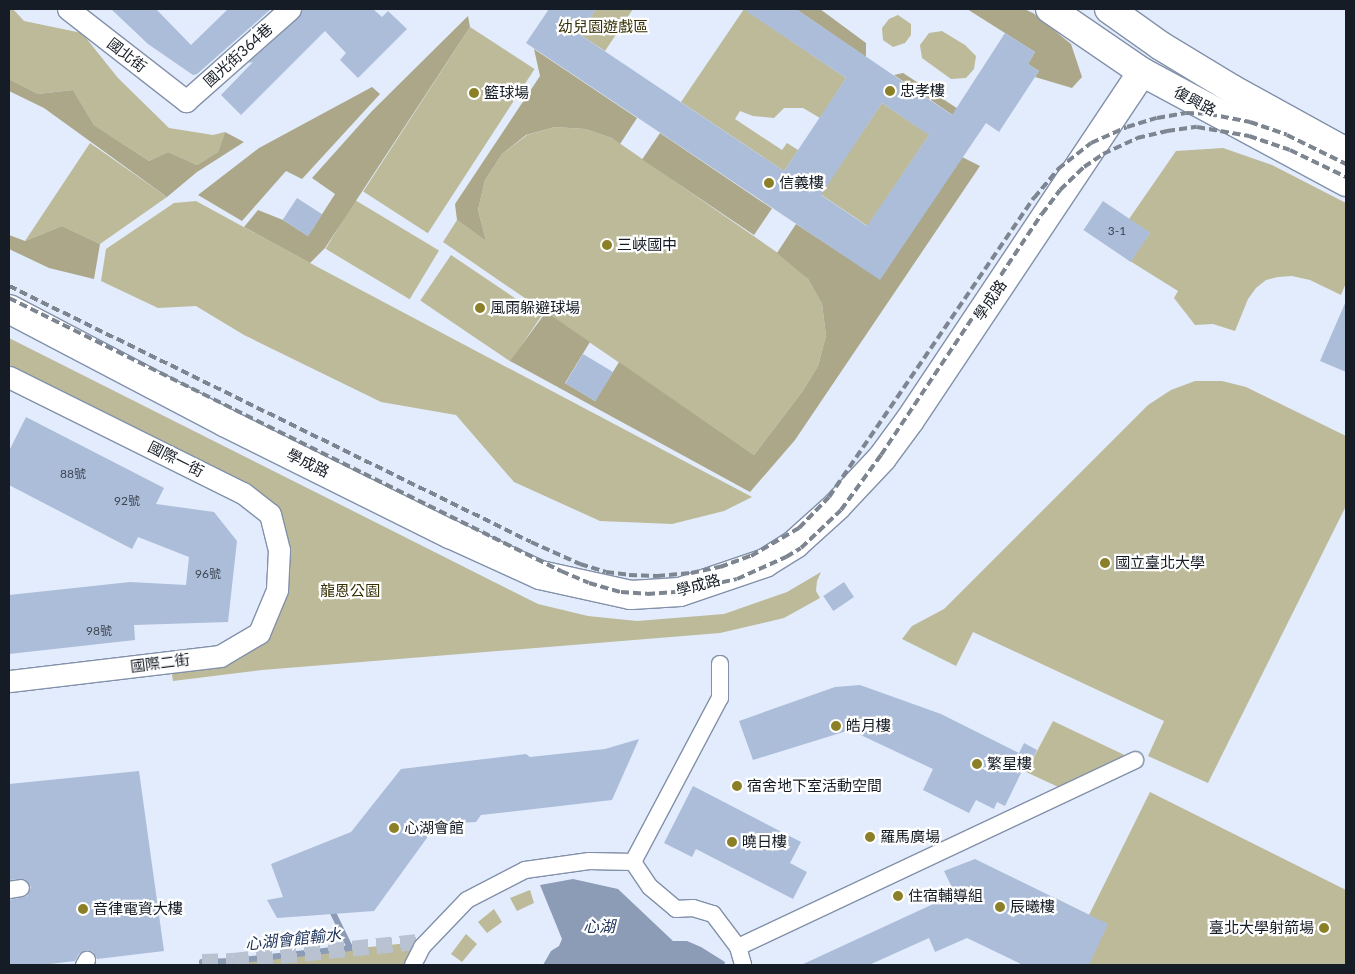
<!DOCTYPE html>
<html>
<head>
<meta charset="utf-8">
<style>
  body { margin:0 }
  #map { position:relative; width:1355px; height:974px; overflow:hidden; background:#e2ecfc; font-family:Lato,"Noto Sans TC",sans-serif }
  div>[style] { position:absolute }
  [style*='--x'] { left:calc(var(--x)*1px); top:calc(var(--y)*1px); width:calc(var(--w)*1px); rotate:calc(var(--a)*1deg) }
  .green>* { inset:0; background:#bdba99; transform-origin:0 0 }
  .forest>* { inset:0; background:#aba788; transform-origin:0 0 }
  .water>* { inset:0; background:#8c9cb7 }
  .stream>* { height:5.5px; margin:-2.75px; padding:0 2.75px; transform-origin:2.75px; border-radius:2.75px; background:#8c9cb7 }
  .building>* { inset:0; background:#acbdd9; transform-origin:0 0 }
  .pedestrian-tunnel>* { height:16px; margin-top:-8px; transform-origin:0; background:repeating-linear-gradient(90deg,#b9c2d1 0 16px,transparent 0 24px) }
  .roads { filter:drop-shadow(1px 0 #8291a9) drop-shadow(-1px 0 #8291a9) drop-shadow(0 1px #8291a9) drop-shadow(0 -1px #8291a9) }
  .pedestrian>* { height:16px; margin:-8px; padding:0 8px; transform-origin:8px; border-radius:8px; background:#fff }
  .minor>* { height:21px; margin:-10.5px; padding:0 10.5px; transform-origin:10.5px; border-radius:10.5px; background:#fff }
  .tertiary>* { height:28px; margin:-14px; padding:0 14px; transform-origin:14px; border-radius:14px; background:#fff }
  .secondary>* { height:28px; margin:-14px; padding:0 14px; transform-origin:14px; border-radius:14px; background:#fff }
  .rail>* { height:4px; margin-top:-2px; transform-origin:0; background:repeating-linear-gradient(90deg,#7d8591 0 8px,transparent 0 12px) }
  .dots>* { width:14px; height:14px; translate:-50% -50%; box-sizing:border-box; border:2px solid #fff; border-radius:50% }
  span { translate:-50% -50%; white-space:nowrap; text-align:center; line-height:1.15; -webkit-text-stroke:4.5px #fff; paint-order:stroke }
  .number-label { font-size:12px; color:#3c4452 }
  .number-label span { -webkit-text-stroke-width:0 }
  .park-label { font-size:15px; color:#342f04 }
  .street-label { font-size:15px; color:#161c25 }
  .poi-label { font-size:15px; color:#161c25 }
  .left { translate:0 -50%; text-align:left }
  .right { translate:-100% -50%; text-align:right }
  .water-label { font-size:16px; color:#20355c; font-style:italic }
  .frame { position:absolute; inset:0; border:10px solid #161c25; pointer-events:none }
</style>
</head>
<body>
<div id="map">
  <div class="green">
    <i style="clip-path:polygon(9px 9px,13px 9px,24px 21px,82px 33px,118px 78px,169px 128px,213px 135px,225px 132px,218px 152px,197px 165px,168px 152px,149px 161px,94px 125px,73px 90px,38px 94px,9px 79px)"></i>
    <i style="clip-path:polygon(596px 9px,633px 9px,605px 51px,579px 34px)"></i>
    <i style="clip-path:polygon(744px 9px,846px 78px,820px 118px,803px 108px,784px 108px,774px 118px,753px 116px,740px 111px,735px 119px,782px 150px,787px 143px,798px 150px,784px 171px,681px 102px)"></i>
    <i style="clip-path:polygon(898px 15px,911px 24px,911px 35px,905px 43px,893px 47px,883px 40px,882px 28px,889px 19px)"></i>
    <i style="left:470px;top:27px;width:77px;height:196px;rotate:33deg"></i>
    <i style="clip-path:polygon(942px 31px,965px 45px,976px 56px,974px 69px,966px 78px,951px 79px,922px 58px,920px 45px,929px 33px)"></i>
    <i style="left:882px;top:103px;width:57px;height:110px;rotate:34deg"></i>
    <i style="clip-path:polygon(555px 127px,585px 129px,612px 138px,788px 260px,808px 279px,822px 304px,826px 336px,818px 366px,802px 392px,754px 455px,443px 242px,457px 220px,486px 241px,478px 210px,485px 180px,502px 154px,527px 135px)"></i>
    <i style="clip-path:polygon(90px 143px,167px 197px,100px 244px,62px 226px,25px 241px)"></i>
    <i style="clip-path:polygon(1223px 148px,1272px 165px,1346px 203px,1346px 283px,1341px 295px,1310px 280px,1292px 276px,1278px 277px,1266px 280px,1256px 288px,1248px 299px,1235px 331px,1213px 324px,1195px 325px,1174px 298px,1178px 291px,1130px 261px,1150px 233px,1129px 219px,1176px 151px)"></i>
    <i style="left:355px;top:200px;width:98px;height:57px;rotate:31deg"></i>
    <i style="clip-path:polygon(196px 201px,310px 263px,752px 497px,724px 511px,672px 524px,600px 521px,514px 482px,456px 415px,381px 402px,244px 335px,196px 306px,158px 308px,101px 281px,106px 249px,174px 203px)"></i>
    <i style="left:451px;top:255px;width:109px;height:55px;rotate:34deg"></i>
    <i style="clip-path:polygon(9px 338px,538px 604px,588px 616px,637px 621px,724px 614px,787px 592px,821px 572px,817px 581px,816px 591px,820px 598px,784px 618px,720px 633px,262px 670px,173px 681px,170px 662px,259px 632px,277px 590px,270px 514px,9px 377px)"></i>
    <i style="clip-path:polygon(1195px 381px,1222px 381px,1246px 387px,1346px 436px,1346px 506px,1208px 783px,1148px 756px,1164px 721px,973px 632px,956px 666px,902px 639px,912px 626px,944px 609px,1148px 405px,1171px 390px)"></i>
    <i style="clip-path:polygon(1053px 721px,1135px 760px,1067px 791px,1026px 772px)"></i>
    <i style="clip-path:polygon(1150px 792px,1346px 890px,1346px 965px,1020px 964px,1053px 897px,1089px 915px)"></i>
    <i style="clip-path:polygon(530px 890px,534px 903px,517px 911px,510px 898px)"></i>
    <i style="clip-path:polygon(494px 909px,502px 922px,487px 933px,478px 922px)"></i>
    <i style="clip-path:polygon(466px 934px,477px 944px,462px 962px,451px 954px)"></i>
    <i style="clip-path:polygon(428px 941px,413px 965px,234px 965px,233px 961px)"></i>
  </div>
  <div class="forest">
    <i style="clip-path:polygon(796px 9px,820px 9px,866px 43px,866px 57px)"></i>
    <i style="clip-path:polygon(967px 9px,1024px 9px,1033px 13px,1071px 44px,1082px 77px,1072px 88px,1035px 77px,1039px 71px,1028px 64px,1035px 52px)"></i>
    <i style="clip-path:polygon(468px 16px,470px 27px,325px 248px,310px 263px,244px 227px,258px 210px,283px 220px,308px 236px,335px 194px,312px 178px,372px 111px)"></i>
    <i style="clip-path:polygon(534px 49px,637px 118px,620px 144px,612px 138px,585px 129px,555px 127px,526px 135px,502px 154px,485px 180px,478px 210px,486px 241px,457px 220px,455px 204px,540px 76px)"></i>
    <i style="clip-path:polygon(903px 73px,972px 118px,979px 133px,894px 75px)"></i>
    <i style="clip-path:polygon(9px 79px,38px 94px,73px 90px,94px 125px,149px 161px,168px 152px,197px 165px,218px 152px,225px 132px,244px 142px,197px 172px,167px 197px,44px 108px,9px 91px)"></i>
    <i style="clip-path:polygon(372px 87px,380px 94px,302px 179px,286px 171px,242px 221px,198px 195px,259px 148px)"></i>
    <i style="left:660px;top:133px;width:135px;height:32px;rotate:34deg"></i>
    <i style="clip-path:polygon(962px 157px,980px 166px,795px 440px,750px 492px,510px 361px,546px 312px,590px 342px,565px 383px,595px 401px,619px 362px,754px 455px,802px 392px,818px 366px,826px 336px,822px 304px,808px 279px,777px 253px,796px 224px,880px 279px)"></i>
    <i style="clip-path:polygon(62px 226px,100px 244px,94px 279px,49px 268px,9px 249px,9px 235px,25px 241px)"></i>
  </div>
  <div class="water">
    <i style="clip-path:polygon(573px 879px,618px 889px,673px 941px,687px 941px,701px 947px,725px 962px,724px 965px,543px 965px,551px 951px,559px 946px,562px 939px,540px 885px)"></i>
  </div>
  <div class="stream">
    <i style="--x:202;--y:962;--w:31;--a:-2"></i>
    <i style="--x:233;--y:961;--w:118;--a:-6.3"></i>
    <i style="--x:350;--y:948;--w:39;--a:-116"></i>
  </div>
  <div class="building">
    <i style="clip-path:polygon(111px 9px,156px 9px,191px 45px,228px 9px,271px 9px,197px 74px,193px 75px,148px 44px)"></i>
    <i style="clip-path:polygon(302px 9px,373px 9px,382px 17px,388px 11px,407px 29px,358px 78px,340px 60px,346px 53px,325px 31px,241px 115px,221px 95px,253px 62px,248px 63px,298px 18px)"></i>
    <i style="clip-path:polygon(evenodd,549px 9px,596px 9px,579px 34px,784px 171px,846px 78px,743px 9px,796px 9px,952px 115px,1005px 33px,1035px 52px,1028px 64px,1039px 71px,999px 132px,986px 123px,880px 280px,526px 43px,549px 9px,882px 103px,929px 135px,867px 226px,821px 195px,882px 103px)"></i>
    <i style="left:297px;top:198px;width:30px;height:26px;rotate:33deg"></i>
    <i style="left:1103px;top:201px;width:57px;height:35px;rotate:34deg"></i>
    <i style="clip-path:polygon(1346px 301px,1346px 372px,1320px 361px)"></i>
    <i style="left:583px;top:354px;width:35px;height:34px;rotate:31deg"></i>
    <i style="clip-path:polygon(26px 417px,164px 488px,156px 504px,214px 512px,237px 541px,228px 622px,134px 625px,135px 640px,9px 654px,9px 595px,130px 582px,186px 585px,189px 557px,138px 537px,132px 549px,9px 485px,9px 451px)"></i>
    <i style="left:844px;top:582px;width:18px;height:25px;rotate:56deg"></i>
    <i style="clip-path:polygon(860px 685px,941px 714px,1019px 753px,1024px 743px,1037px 750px,1026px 772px,1022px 771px,1005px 806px,997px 802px,994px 809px,976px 800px,969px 813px,923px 790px,933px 769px,850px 730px,753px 760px,739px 721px,835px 687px)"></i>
    <i style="clip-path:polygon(639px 739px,612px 800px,481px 815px,476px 822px,437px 824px,374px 911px,277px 918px,267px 900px,283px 897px,271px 864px,351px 832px,401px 769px,526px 754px,530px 757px,605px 749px)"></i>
    <i style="clip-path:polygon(139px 771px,164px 951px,97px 959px,93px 952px,87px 950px,79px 954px,75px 961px,42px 965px,9px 965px,9px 900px,27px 896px,31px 887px,24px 879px,9px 880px,9px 784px)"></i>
    <i style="clip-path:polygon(693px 786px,801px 842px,790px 863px,807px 872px,793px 899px,696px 849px,692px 857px,664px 843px)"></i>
    <i style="clip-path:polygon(975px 859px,1108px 924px,1089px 965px,1023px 965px,967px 938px,935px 952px,929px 938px,869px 965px,801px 965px,955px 894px,944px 871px)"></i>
  </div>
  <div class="pedestrian-tunnel">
    <i style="--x:202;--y:962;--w:31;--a:-2"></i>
    <i style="--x:233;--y:961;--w:196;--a:-5.9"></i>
  </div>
  <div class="roads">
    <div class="pedestrian">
      <i style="--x:633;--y:862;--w:186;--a:-62.1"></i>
      <i style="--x:720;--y:698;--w:34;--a:-90"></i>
      <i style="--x:9;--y:890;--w:12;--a:-9"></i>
      <i style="--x:738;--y:947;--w:439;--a:-25.2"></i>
      <i style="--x:84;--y:965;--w:6;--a:-59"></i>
      <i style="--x:413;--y:965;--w:20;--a:-63"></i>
      <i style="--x:422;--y:947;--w:65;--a:-46.2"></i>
      <i style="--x:467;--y:900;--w:65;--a:-27.3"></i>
      <i style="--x:525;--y:870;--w:65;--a:-8"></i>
      <i style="--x:589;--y:861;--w:44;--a:1.3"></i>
      <i style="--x:633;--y:862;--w:30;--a:56"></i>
      <i style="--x:650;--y:887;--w:34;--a:40"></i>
      <i style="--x:676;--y:909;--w:17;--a:-3"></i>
      <i style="--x:693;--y:908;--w:21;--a:17"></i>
      <i style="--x:713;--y:914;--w:41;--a:52.9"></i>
      <i style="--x:738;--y:947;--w:19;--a:74"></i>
    </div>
    <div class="minor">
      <i style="--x:68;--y:9;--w:150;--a:37.9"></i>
      <i style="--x:186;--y:101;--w:139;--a:-41.5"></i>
      <i style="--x:9;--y:377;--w:261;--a:26.4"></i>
      <i style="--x:243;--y:493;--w:34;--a:38"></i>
      <i style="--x:270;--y:514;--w:37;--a:76"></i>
      <i style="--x:279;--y:550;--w:40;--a:92.9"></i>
      <i style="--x:277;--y:590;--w:47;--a:112.7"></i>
      <i style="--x:259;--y:633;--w:45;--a:149.5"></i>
      <i style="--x:220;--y:656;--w:212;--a:173.2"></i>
    </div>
    <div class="tertiary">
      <i style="--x:9;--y:309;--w:245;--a:27.7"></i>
      <i style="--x:226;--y:423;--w:250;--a:26.4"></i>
      <i style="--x:450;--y:534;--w:99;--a:24.5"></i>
      <i style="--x:540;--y:575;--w:93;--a:12.4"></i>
      <i style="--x:631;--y:595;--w:49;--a:-3.5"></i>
      <i style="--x:680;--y:592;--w:90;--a:-18.8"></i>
      <i style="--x:765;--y:563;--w:36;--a:-32"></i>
      <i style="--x:795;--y:544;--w:57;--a:-42.1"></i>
      <i style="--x:837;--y:506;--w:66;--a:-46.8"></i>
      <i style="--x:882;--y:458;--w:47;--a:-53.6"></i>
      <i style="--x:910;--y:420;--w:418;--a:-56.3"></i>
    </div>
    <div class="secondary">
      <i style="--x:1050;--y:9;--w:112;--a:34.4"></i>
      <i style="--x:1142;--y:72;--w:232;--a:28.3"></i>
      <i style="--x:1109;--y:9;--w:64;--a:35.4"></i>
      <i style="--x:1161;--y:46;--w:83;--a:31.2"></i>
      <i style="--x:1232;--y:89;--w:130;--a:28.9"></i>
    </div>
  </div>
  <div class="rail">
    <i style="--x:9;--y:286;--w:581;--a:26.12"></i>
    <i style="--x:531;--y:542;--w:54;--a:24.2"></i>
    <i style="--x:580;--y:564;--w:27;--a:17"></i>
    <i style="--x:606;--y:572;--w:23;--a:7"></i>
    <i style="--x:629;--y:575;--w:28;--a:2"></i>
    <i style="--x:657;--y:576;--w:34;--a:-5"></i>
    <i style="--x:691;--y:573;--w:30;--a:-12"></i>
    <i style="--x:720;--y:567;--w:33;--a:-20"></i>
    <i style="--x:751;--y:556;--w:56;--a:-30.3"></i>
    <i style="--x:799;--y:528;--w:43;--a:-45.9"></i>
    <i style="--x:829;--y:497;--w:363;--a:-55.6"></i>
    <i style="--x:1034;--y:198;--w:38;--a:-50"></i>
    <i style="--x:1058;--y:169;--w:42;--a:-38.2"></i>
    <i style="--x:1091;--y:143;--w:39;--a:-24"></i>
    <i style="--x:1127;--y:127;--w:31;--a:-17"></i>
    <i style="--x:1157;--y:118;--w:29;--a:-10"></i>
    <i style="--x:1186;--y:113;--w:23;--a:2"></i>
    <i style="--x:1209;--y:114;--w:42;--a:11"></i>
    <i style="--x:1250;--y:122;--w:39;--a:19"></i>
    <i style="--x:1287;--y:135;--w:66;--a:26.2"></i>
    <i style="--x:9;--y:298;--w:616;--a:26.32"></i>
    <i style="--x:561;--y:571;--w:30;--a:23"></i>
    <i style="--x:589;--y:583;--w:33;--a:16"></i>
    <i style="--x:621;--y:592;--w:26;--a:4"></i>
    <i style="--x:647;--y:594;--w:28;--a:-4"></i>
    <i style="--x:675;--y:592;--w:63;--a:-11.8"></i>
    <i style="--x:737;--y:579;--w:54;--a:-24.2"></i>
    <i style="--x:786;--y:557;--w:17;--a:-31"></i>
    <i style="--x:801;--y:548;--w:55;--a:-43.5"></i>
    <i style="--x:841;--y:510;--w:68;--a:-54"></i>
    <i style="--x:881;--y:455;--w:290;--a:-56.3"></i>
    <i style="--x:1042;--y:214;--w:30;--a:-53"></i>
    <i style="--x:1060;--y:190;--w:33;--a:-44"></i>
    <i style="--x:1084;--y:167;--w:23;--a:-34"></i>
    <i style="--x:1103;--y:154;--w:38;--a:-25"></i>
    <i style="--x:1137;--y:138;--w:31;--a:-13"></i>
    <i style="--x:1167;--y:131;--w:30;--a:-8"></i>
    <i style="--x:1197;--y:127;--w:53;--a:9.8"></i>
    <i style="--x:1249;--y:136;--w:43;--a:18.9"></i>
    <i style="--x:1290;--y:150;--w:62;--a:25.7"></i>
  </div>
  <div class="dots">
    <i style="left:890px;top:91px;background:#8b8027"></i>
    <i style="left:474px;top:93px;background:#8b8027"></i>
    <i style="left:769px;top:183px;background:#8b8027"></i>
    <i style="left:607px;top:245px;background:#8b8027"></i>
    <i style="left:480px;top:308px;background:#8b8027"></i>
    <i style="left:1105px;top:563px;background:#8b8027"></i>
    <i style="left:836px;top:726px;background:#8b8027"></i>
    <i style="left:977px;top:764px;background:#8b8027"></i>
    <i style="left:737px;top:786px;background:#8b8027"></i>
    <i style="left:394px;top:828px;background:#8b8027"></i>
    <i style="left:870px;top:837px;background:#8b8027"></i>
    <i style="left:732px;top:842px;background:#8b8027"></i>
    <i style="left:898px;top:896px;background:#8b8027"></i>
    <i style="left:1000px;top:907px;background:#8b8027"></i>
    <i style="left:83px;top:909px;background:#8b8027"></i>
    <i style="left:1324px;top:928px;background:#8b8027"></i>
  </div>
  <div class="number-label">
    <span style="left:1117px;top:231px">3-1</span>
    <span style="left:73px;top:474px">88號</span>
    <span style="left:127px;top:501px">92號</span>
    <span style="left:208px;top:574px">96號</span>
    <span style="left:99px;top:631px">98號</span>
  </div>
  <div class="park-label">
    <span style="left:603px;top:27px">幼兒園遊戲區</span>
    <span style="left:350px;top:591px">龍恩公園</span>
  </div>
  <div class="street-label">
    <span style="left:127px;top:55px;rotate:38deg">國北街</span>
    <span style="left:238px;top:55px;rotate:-42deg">國光街364巷</span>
    <span style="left:1195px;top:101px;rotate:28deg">復興路</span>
    <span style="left:990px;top:300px;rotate:-56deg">學成路</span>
    <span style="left:176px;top:459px;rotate:27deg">國際一街</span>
    <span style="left:308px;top:463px;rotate:26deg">學成路</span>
    <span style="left:698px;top:585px;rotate:-15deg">學成路</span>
    <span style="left:160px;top:663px;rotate:-7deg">國際二街</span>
  </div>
  <div class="poi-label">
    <span class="left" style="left:900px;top:91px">忠孝樓</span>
    <span class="left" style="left:484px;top:93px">籃球場</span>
    <span class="left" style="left:779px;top:183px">信義樓</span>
    <span class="left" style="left:617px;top:245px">三峽國中</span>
    <span class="left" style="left:490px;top:308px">風雨躲避球場</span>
    <span class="left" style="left:1115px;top:563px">國立臺北大學</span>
    <span class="left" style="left:846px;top:726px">皓月樓</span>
    <span class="left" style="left:987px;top:764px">繁星樓</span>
    <span class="left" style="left:747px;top:786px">宿舍地下室活動空間</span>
    <span class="left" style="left:404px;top:828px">心湖會館</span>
    <span class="left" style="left:880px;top:837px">羅馬廣場</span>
    <span class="left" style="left:742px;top:842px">曉日樓</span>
    <span class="left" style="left:908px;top:896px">住宿輔導組</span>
    <span class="left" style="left:1010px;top:907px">辰曦樓</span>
    <span class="left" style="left:93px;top:909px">音律電資大樓</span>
    <span class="right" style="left:1314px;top:928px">臺北大學射箭場</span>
  </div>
  <div class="water-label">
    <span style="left:599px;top:926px">心湖</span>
    <span style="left:293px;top:939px;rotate:-6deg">心湖會館輸水</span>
  </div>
  <div class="frame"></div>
</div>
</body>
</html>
